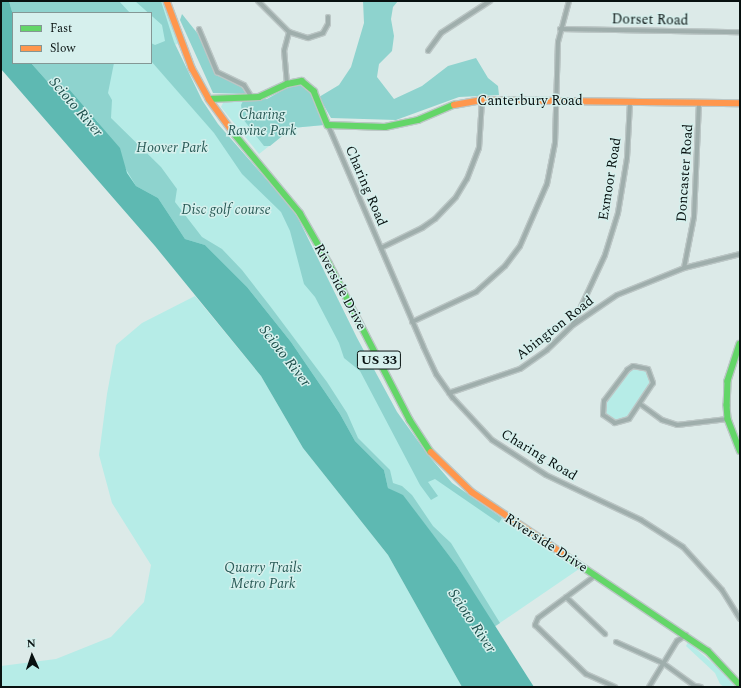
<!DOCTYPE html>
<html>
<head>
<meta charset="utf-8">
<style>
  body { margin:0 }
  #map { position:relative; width:741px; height:688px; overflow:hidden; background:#dceae8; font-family:Spectral,serif }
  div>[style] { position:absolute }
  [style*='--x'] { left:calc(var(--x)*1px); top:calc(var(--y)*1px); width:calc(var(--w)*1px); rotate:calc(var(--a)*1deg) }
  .green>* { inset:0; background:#b6ece7 }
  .forest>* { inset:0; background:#8ed3ce }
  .water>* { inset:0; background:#5eb9b2 }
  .roads { filter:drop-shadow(1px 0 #bbc6c5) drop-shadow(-1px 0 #bbc6c5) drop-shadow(0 1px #bbc6c5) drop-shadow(0 -1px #bbc6c5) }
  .street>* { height:4px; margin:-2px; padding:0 2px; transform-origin:2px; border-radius:2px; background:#9faeac }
  .fast>* { height:5.5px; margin:-2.75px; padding:0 2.75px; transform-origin:2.75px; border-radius:2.75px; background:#63d668 }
  .slow>* { height:5.5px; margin:-2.75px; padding:0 2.75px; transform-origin:2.75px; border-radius:2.75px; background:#ff974d }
  span { translate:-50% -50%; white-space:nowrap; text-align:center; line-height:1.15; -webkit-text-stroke:3px #d6f0ed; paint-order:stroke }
  .shield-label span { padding:1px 3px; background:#d6f0ed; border:1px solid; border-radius:3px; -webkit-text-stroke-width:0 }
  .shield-label { font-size:13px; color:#081110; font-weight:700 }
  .street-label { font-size:14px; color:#081110 }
  .park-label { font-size:14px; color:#2a5b57; font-style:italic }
  .water-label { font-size:15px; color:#1e504c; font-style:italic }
  .frame { position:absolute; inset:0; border:2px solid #081110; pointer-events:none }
  .legend { position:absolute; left:12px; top:12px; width:140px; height:52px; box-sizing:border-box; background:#d6f0ed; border:1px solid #849795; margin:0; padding:5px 7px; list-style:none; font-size:12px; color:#081110 }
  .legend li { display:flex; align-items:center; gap:8px; height:20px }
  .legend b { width:20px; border:1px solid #849795 }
  .north { position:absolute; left:12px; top:636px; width:40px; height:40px; -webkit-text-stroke:3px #d6f0ed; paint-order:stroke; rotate:357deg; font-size:11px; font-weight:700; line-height:16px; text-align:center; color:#081110 }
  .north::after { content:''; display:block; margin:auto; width:14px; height:18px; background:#081110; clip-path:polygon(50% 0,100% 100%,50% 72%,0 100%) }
</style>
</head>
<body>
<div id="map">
  <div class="green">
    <i style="clip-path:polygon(9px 1px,167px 1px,182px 42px,165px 49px,182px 70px,217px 124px,295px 212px,357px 338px,397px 412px,428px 455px,452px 483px,579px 569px,494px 627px,476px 598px,31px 63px,151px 63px,151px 13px,13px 13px,13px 15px)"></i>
    <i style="clip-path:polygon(290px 86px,311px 94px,324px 125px,292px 128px,259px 154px,221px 107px,224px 101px,267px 99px)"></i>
    <i style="clip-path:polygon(195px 296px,261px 376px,303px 448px,388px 555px,462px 687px,1px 687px,1px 666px,56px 659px,111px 637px,144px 602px,151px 565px,112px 503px,99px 455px,107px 394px,116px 345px,142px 323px)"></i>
    <i style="clip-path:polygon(636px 367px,647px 371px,651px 384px,626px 418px,615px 421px,606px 414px,605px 402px,628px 372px)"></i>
    <i style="clip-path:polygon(688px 642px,717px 667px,735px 687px,724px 687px,720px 684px,715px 673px,686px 646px)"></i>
  </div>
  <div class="forest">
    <i style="clip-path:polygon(9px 1px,119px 1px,130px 13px,13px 13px,13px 15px)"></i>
    <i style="clip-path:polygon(135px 1px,161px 1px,174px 42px,202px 100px,218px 124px,295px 212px,357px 338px,397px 412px,428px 455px,452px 483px,502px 518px,499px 523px,435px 479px,428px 482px,438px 496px,431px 500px,420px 485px,360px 371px,344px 358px,339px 343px,315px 297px,304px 284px,290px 231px,281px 212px,242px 174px,214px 133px,151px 61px,151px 43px,155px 45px,165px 41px,162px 25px)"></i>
    <i style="clip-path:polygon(363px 1px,398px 1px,393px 7px,391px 19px,394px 36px,392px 51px,379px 64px,377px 77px,394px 99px,422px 86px,448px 66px,476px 58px,488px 78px,498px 86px,499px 95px,459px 97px,396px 120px,331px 118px,319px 97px,339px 85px,351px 67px,364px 23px)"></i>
    <i style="clip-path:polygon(182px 14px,198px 34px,216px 75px,241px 86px,246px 94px,213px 93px,180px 20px)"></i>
    <i style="clip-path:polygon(31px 63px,114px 63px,108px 93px,112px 100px,111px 118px,161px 167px,177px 189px,175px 202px,202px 237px,222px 249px,242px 270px,270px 306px,327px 382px,347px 413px,358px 438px,390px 470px,393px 483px,402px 486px,412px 495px,433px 526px,451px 543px,500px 623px,494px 627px,457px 566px,403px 496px,388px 488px,384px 470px,355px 441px,340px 414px,291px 342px,247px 287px,205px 245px,185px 239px,158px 198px,136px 186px,97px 121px,88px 114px,68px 88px,55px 90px)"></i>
    <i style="clip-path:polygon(300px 84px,309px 90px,324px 125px,292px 128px,270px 146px,264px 146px,243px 119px,241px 105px,243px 101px,267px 99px,290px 86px)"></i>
  </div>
  <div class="water">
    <i style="clip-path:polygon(1px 1px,9px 1px,13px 15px,13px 63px,31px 63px,55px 90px,68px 88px,120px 148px,127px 173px,136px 186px,158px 198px,185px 239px,205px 245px,247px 287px,291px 342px,340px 414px,355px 441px,384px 470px,388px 488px,403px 495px,457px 566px,534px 687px,462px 687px,388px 555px,303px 448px,261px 376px,155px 246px,1px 69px)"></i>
  </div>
  <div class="roads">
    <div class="street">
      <i style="--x:258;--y:1;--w:44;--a:45"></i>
      <i style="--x:289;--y:32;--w:20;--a:18"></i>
      <i style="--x:308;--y:38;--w:16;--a:-18"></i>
      <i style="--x:323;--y:33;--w:10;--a:-61"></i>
      <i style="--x:328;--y:24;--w:7;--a:-90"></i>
      <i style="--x:199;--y:29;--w:47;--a:67.3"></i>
      <i style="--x:217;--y:72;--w:30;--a:26"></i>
      <i style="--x:244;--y:85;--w:15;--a:58"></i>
      <i style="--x:560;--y:29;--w:180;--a:1"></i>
      <i style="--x:428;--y:51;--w:22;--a:-54"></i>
      <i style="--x:441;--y:33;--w:59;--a:-33.1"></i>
      <i style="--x:287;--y:84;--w:33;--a:-95"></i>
      <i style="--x:284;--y:51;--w:20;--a:-75"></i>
      <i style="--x:328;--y:125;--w:241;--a:66.7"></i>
      <i style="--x:423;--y:346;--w:31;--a:65"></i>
      <i style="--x:436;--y:374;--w:29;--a:55"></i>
      <i style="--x:453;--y:398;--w:57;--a:47.1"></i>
      <i style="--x:492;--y:440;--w:64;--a:32.9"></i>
      <i style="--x:546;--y:475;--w:105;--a:25.3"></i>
      <i style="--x:641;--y:520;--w:50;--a:32.7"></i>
      <i style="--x:683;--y:547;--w:58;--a:47.8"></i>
      <i style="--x:722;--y:590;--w:34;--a:58"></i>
      <i style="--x:381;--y:248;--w:46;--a:-26"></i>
      <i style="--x:422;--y:228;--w:16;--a:-35"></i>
      <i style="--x:435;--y:219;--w:30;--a:-46"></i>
      <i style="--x:456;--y:197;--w:21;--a:-59"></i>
      <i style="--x:467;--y:179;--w:33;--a:-69"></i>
      <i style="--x:479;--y:148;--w:48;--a:-86.4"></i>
      <i style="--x:684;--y:268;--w:52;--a:-78.9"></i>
      <i style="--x:694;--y:217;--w:114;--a:-87.5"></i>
      <i style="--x:412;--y:322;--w:71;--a:-25.1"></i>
      <i style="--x:476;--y:292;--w:39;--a:-42"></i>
      <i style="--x:505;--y:266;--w:25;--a:-53"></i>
      <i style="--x:520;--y:246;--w:68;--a:-66.5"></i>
      <i style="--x:547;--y:184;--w:42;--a:-79"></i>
      <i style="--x:555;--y:143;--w:101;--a:-88.3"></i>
      <i style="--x:558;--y:42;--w:42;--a:-75"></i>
      <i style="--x:573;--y:324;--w:76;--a:-65.1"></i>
      <i style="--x:605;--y:255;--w:44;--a:-72.8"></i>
      <i style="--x:618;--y:213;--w:56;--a:-80.7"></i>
      <i style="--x:627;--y:158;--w:56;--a:-86.9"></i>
      <i style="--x:633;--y:366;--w:15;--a:11"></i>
      <i style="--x:648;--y:369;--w:15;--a:70"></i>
      <i style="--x:653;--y:383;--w:43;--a:123.7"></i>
      <i style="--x:629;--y:419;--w:15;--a:164"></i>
      <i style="--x:615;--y:423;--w:14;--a:-146"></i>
      <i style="--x:603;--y:415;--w:14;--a:-86"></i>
      <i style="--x:604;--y:401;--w:39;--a:-53"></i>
      <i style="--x:627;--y:370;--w:7;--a:-34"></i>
      <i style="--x:449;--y:393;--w:75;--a:-18.7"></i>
      <i style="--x:520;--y:369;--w:33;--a:-35"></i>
      <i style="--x:547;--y:350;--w:36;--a:-44"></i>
      <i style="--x:573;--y:325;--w:53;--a:-34.3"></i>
      <i style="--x:617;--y:295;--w:72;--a:-21.9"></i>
      <i style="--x:684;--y:268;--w:58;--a:-14"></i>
      <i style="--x:640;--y:404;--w:27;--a:36"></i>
      <i style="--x:662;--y:420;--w:16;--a:18"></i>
      <i style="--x:677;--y:425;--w:51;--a:-6.7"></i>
      <i style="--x:596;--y:575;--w:72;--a:143.4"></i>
      <i style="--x:538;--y:618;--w:8;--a:113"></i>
      <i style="--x:535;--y:625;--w:71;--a:43.9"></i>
      <i style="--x:586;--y:674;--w:32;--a:24"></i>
      <i style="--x:566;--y:597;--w:54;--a:43.5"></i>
      <i style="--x:616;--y:642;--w:51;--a:24.1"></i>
      <i style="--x:663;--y:663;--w:39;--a:36"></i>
      <i style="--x:695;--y:686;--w:6;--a:9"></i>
      <i style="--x:649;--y:687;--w:54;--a:-58.7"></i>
      <i style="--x:677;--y:641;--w:11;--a:-34"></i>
    </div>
    <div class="fast">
      <i style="--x:209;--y:99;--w:50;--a:-2.3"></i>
      <i style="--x:259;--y:97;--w:31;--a:-25"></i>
      <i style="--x:287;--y:84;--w:15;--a:-11"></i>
      <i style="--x:302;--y:81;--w:16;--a:40"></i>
      <i style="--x:314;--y:91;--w:37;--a:68"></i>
      <i style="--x:328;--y:125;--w:57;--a:2"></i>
      <i style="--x:385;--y:127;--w:34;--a:-12"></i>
      <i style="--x:418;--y:120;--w:39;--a:-23"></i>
      <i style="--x:232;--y:131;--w:107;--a:50.3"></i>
      <i style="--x:300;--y:213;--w:58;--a:59.9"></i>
      <i style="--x:329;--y:263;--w:177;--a:62.7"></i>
      <i style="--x:410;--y:420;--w:38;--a:57"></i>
      <i style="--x:740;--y:344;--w:39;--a:108"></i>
      <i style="--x:728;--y:381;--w:24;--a:92"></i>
      <i style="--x:727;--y:405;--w:14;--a:86"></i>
      <i style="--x:728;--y:419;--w:34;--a:69"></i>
      <i style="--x:565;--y:555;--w:172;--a:33.9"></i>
      <i style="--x:708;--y:651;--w:47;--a:46.7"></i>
    </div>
    <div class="slow">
      <i style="--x:167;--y:1;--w:72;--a:69.5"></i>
      <i style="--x:192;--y:68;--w:35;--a:61"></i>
      <i style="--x:209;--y:99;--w:39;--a:54"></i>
      <i style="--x:454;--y:105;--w:28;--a:-10"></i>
      <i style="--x:482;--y:100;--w:258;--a:0.7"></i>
      <i style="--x:431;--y:452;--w:57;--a:44.3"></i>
      <i style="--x:472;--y:492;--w:112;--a:34.1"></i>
    </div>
  </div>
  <div class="shield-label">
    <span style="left:379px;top:360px">US 33</span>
  </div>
  <div class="street-label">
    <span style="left:650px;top:20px;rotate:1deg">Dorset Road</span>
    <span style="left:530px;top:101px">Canterbury Road</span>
    <span style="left:685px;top:173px;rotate:-86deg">Doncaster Road</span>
    <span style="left:610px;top:179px;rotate:-81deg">Exmoor Road</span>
    <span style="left:366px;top:186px;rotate:67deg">Charing Road</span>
    <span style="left:340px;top:287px;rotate:62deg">Riverside Drive</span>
    <span style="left:555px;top:328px;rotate:-38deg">Abington Road</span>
    <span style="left:539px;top:455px;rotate:31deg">Charing Road</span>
    <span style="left:546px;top:543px;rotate:33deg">Riverside Drive</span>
  </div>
  <div class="park-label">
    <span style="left:262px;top:123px">Charing<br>Ravine Park</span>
    <span style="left:172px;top:148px">Hoover Park</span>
    <span style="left:226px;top:210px">Disc golf course</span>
    <span style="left:263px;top:576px">Quarry Trails<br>Metro Park</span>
  </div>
  <div class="water-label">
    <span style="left:76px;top:107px;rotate:49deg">Scioto River</span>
    <span style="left:285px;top:356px;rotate:52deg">Scioto River</span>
    <span style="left:472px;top:621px;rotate:56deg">Scioto River</span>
  </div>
  <div class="frame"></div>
  <ul class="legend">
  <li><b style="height:5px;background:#63d668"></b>Fast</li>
  <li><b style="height:5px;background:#ff974d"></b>Slow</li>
  </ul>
  <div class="north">N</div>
</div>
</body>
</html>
